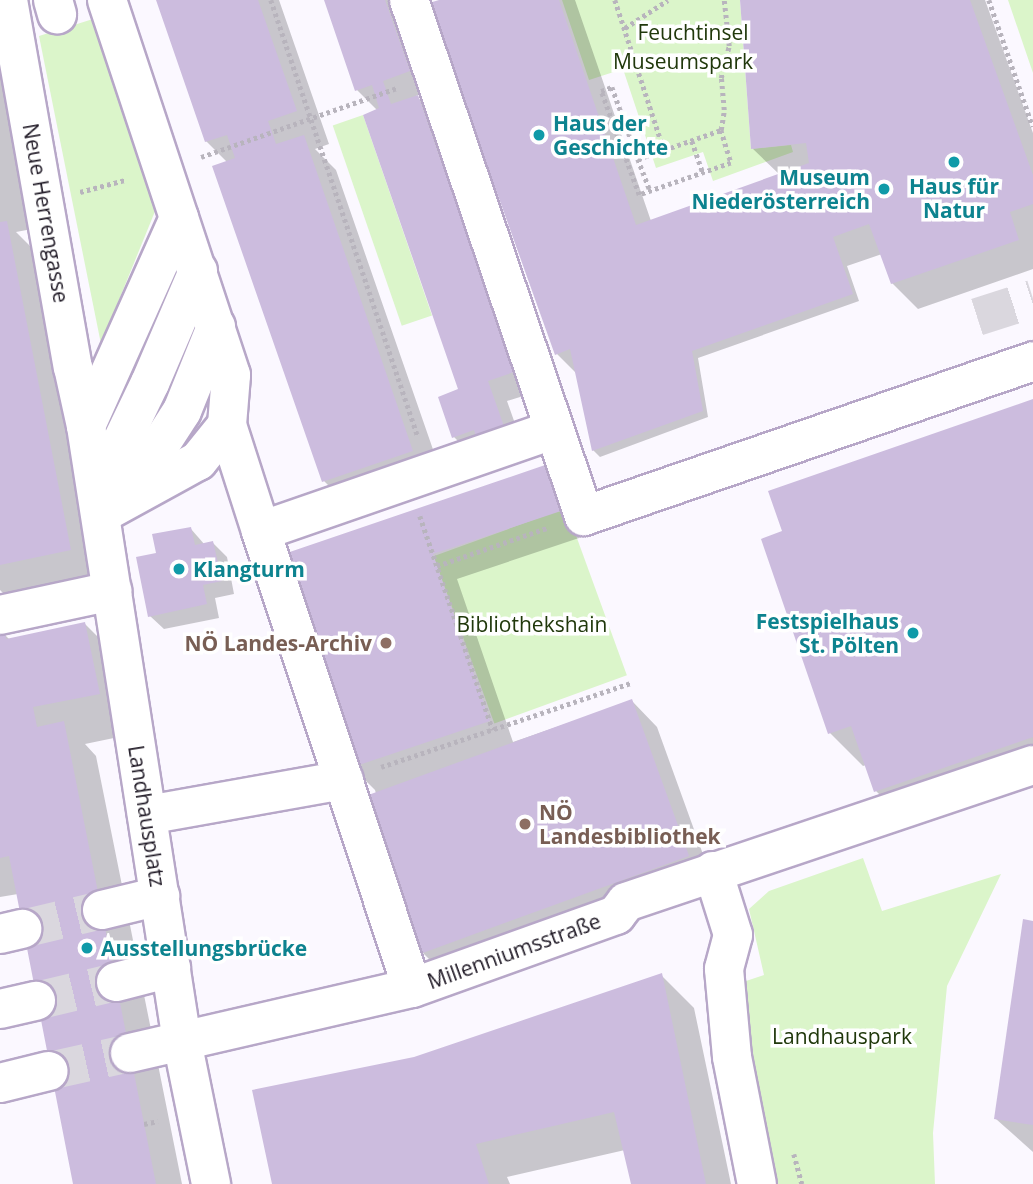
<!DOCTYPE html>
<html>
<head>
<meta charset="utf-8">
<style>
  body { margin:0 }
  #map { position:relative; width:1033px; height:1184px; overflow:hidden; background:#fbf8ff; font-family:"Open Sans",sans-serif }
  div>[style] { position:absolute }
  [style*='--x'] { left:calc(var(--x)*1px); top:calc(var(--y)*1px); width:calc(var(--w)*1px); rotate:calc(var(--a)*1deg) }
  .green>* { inset:0; background:#dbf5ca; transform-origin:0 0 }
  .shadow>* { inset:0; background:#0003 }
  .building>* { inset:0; background:#ccbcde; transform-origin:0 0 }
  .minor-tunnel>* { height:38px; margin-top:-19px; transform-origin:0; background:repeating-linear-gradient(90deg,#dad7de 0 38px,transparent 0 57px) }
  .path>* { height:4.5px; margin-top:-2.25px; transform-origin:0; background:repeating-linear-gradient(90deg,#b8b4bd 0 3.5px,transparent 0 7px) }
  .roads { filter:drop-shadow(2px 0 #b7a7c8) drop-shadow(-2px 0 #b7a7c8) drop-shadow(0 2px #b7a7c8) drop-shadow(0 -2px #b7a7c8) }
  .minor>* { height:38px; margin:-19px; padding:0 19px; transform-origin:19px; border-radius:19px; background:#fff }
  .dots>* { width:19px; height:19px; translate:-50% -50%; box-sizing:border-box; border:4px solid #fff; border-radius:50% }
  span { translate:-50% -50%; white-space:nowrap; text-align:center; line-height:1.15; -webkit-text-stroke:7px #fff; paint-order:stroke }
  .park-label { font-size:21px; color:#20380b }
  .culture-label { font-size:21px; color:#0d838f; font-weight:700 }
  .left { translate:0 -50%; text-align:left }
  .right { translate:-100% -50%; text-align:right }
  .street-label { font-size:21px; color:#1f1925 }
  .education-label { font-size:21px; color:#785e54; font-weight:700 }
</style>
</head>
<body>
<div id="map">
  <div class="green">
    <i style="clip-path:polygon(562px 0,740px 0,751px 149px,791px 145px,793px 152px,713px 181px,703px 152px,656px 168px,623px 69px,589px 80px)"></i>
    <i style="clip-path:polygon(1008px 0,1033px 0,1033px 73px)"></i>
    <i style="clip-path:polygon(93px 19px,158px 204px,101px 344px,39px 36px)"></i>
    <i style="left:363px;top:115px;width:212px;height:32px;rotate:71deg"></i>
    <i style="left:566px;top:508px;width:178px;height:141px;rotate:70deg"></i>
    <i style="clip-path:polygon(863px 858px,882px 911px,1001px 874px,947px 986px,933px 1133px,935px 1184px,767px 1184px,734px 985px,764px 975px,749px 909px,769px 891px)"></i>
  </div>
  <div class="shadow">
    <i style="clip-path:polygon(158px 0,279px 0,329px 144px,315px 149px,336px 170px,445px 484px,357px 514px,324px 481px,227px 162px,206px 141px)"></i>
    <i style="clip-path:polygon(325px 0,397px 0,429px 91px,416px 96px,438px 117px,533px 393px,507px 401px,525px 452px,474px 457px,454px 437px,460px 391px,378px 111px,357px 90px)"></i>
    <i style="clip-path:polygon(444px 0,575px 0,651px 221px,780px 175px,752px 148px,742px 0,985px 0,1033px 133px,1033px 269px,918px 309px,892px 283px,882px 254px,847px 266px,859px 301px,698px 358px,708px 417px,600px 457px,593px 450px,577px 374px,557px 354px)"></i>
    <i style="clip-path:polygon(0 68px,32px 229px,16px 232px,40px 256px,103px 583px,12px 602px,0 590px)"></i>
    <i style="clip-path:polygon(1033px 401px,1033px 781px,909px 824px,876px 791px,866px 765px,863px 766px,830px 733px,784px 532px)"></i>
    <i style="clip-path:polygon(573px 491px,588px 535px,457px 579px,513px 742px,632px 701px,657px 727px,713px 882px,444px 974px,418px 948px,375px 790px,352px 767px,280px 557px)"></i>
    <i style="clip-path:polygon(191px 529px,205px 545px,213px 543px,227px 557px,234px 594px,215px 598px,219px 618px,164px 629px,150px 616px,158px 555px)"></i>
    <i style="clip-path:polygon(85px 624px,124px 663px,138px 733px,85px 744px,96px 756px,182px 1184px,75px 1184px,18px 894px,0 897px,0 635px,4px 634px,10px 640px)"></i>
    <i style="clip-path:polygon(1033px 923px,1033px 1152px,996px 1119px)"></i>
    <i style="clip-path:polygon(661px 975px,694px 1008px,731px 1184px,633px 1184px,625px 1150px,507px 1177px,510px 1184px,274px 1184px,415px 1058px)"></i>
  </div>
  <div class="building">
    <i style="clip-path:polygon(156px 0,258px 0,297px 111px,268px 121px,276px 144px,304px 135px,413px 451px,322px 482px,212px 166px,235px 158px,227px 135px,205px 142px)"></i>
    <i style="clip-path:polygon(324px 0,385px 0,410px 71px,383px 81px,391px 104px,418px 95px,514px 372px,488px 381px,506px 432px,478px 442px,474px 430px,452px 438px,438px 397px,458px 389px,363px 115px,379px 108px,372px 85px,355px 91px)"></i>
    <i style="clip-path:polygon(439px 0,559px 0,636px 225px,809px 163px,806px 143px,751px 149px,740px 0,970px 0,1033px 175px,1033px 204px,1010px 212px,1019px 240px,891px 284px,869px 224px,833px 237px,853px 294px,692px 351px,703px 411px,592px 451px,570px 349px,555px 355px,429px 3px)"></i>
    <i style="clip-path:polygon(7px 221px,71px 550px,0 565px,0 222px)"></i>
    <i style="clip-path:polygon(1033px 399px,1033px 737px,874px 792px,851px 726px,828px 734px,761px 539px,782px 531px,768px 491px)"></i>
    <i style="clip-path:polygon(548px 464px,564px 510px,433px 554px,490px 721px,350px 768px,278px 556px)"></i>
    <i style="clip-path:polygon(191px 527px,195px 545px,213px 541px,222px 581px,203px 585px,207px 604px,148px 617px,136px 557px,156px 553px,152px 534px)"></i>
    <i style="clip-path:polygon(85px 622px,100px 694px,33px 707px,37px 727px,64px 721px,156px 1184px,73px 1184px,9px 856px,0 858px,0 633px,5px 632px,6px 639px)"></i>
    <i style="left:632px;top:699px;width:167px;height:285px;rotate:70deg"></i>
    <i style="clip-path:polygon(1023px 919px,1033px 921px,1033px 1125px,994px 1119px)"></i>
    <i style="clip-path:polygon(662px 973px,706px 1184px,631px 1184px,614px 1112px,476px 1144px,489px 1184px,272px 1184px,252px 1090px,414px 1057px)"></i>
  </div>
  <div class="minor-tunnel">
    <i style="--x:977;--y:317;--w:59;--a:-17.8"></i>
    <i style="--x:22;--y:929;--w:82;--a:-13.4"></i>
    <i style="--x:36;--y:1001;--w:82;--a:-13.4"></i>
    <i style="--x:49;--y:1071;--w:83;--a:-12.5"></i>
  </div>
  <div class="path">
    <i style="--x:271;--y:0;--w:461;--a:71.4"></i>
    <i style="--x:615;--y:0;--w:158;--a:71.9"></i>
    <i style="--x:664;--y:150;--w:60;--a:-19.3"></i>
    <i style="--x:721;--y:130;--w:34;--a:73"></i>
    <i style="--x:731;--y:163;--w:97;--a:160.8"></i>
    <i style="--x:639;--y:195;--w:111;--a:-110.1"></i>
    <i style="--x:601;--y:91;--w:12;--a:-20"></i>
    <i style="--x:612;--y:87;--w:77;--a:70.1"></i>
    <i style="--x:638;--y:159;--w:28;--a:-19"></i>
    <i style="--x:989;--y:0;--w:134;--a:70.9"></i>
    <i style="--x:625;--y:28;--w:51;--a:-33.1"></i>
    <i style="--x:721;--y:130;--w:20;--a:-81"></i>
    <i style="--x:724;--y:110;--w:32;--a:-95"></i>
    <i style="--x:721;--y:78;--w:33;--a:-76"></i>
    <i style="--x:729;--y:46;--w:46;--a:-96.2"></i>
    <i style="--x:692;--y:141;--w:34;--a:71"></i>
    <i style="--x:201;--y:157;--w:208;--a:-19.4"></i>
    <i style="--x:638;--y:159;--w:34;--a:69"></i>
    <i style="--x:80;--y:192;--w:47;--a:-14.9"></i>
    <i style="--x:420;--y:516;--w:226;--a:71.2"></i>
    <i style="--x:437;--y:566;--w:116;--a:-19.1"></i>
    <i style="--x:381;--y:767;--w:263;--a:-18.6"></i>
    <i style="--x:144;--y:1124;--w:14;--a:-12"></i>
    <i style="--x:794;--y:1154;--w:31;--a:75"></i>
  </div>
  <div class="roads">
    <div class="minor">
      <i style="--x:8;--y:0;--w:373;--a:80"></i>
      <i style="--x:73;--y:367;--w:60;--a:77.6"></i>
      <i style="--x:86;--y:426;--w:622;--a:81.13"></i>
      <i style="--x:182;--y:1041;--w:146;--a:78.5"></i>
      <i style="--x:53;--y:0;--w:15;--a:74"></i>
      <i style="--x:409;--y:0;--w:545;--a:71.27"></i>
      <i style="--x:584;--y:516;--w:475;--a:-19"></i>
      <i style="--x:227;--y:425;--w:111;--a:72.2"></i>
      <i style="--x:261;--y:531;--w:309;--a:-19.1"></i>
      <i style="--x:86;--y:426;--w:228;--a:-65.9"></i>
      <i style="--x:102;--y:489;--w:73;--a:-37.2"></i>
      <i style="--x:160;--y:445;--w:40;--a:-57.1"></i>
      <i style="--x:182;--y:411;--w:91;--a:-68"></i>
      <i style="--x:97;--y:493;--w:122;--a:-64.3"></i>
      <i style="--x:150;--y:383;--w:122;--a:-66.8"></i>
      <i style="--x:101;--y:514;--w:111;--a:-28.7"></i>
      <i style="--x:198;--y:461;--w:46;--a:-51.1"></i>
      <i style="--x:227;--y:425;--w:50;--a:-85.4"></i>
      <i style="--x:231;--y:375;--w:395;--a:-108.3"></i>
      <i style="--x:261;--y:531;--w:481;--a:71.7"></i>
      <i style="--x:0;--y:615;--w:115;--a:-12.1"></i>
      <i style="--x:147;--y:815;--w:200;--a:-10.1"></i>
      <i style="--x:713;--y:871;--w:67;--a:72.6"></i>
      <i style="--x:733;--y:935;--w:35;--a:105"></i>
      <i style="--x:724;--y:969;--w:88;--a:84.8"></i>
      <i style="--x:732;--y:1057;--w:129;--a:78.9"></i>
      <i style="--x:102;--y:910;--w:60;--a:-13.6"></i>
      <i style="--x:0;--y:934;--w:23;--a:-13"></i>
      <i style="--x:116;--y:982;--w:57;--a:-14.3"></i>
      <i style="--x:0;--y:1009;--w:37;--a:-13"></i>
      <i style="--x:130;--y:1053;--w:289;--a:-13"></i>
      <i style="--x:412;--y:988;--w:217;--a:-19.7"></i>
      <i style="--x:616;--y:915;--w:16;--a:-52"></i>
      <i style="--x:626;--y:902;--w:429;--a:-18.6"></i>
      <i style="--x:0;--y:1083;--w:50;--a:-13.8"></i>
    </div>
  </div>
  <div class="dots">
    <i style="left:539px;top:135px;background:#0f9aa8"></i>
    <i style="left:954px;top:162px;background:#0f9aa8"></i>
    <i style="left:884px;top:189px;background:#0f9aa8"></i>
    <i style="left:179px;top:569px;background:#0f9aa8"></i>
    <i style="left:913px;top:633px;background:#0f9aa8"></i>
    <i style="left:386px;top:643px;background:#8d6e63"></i>
    <i style="left:525px;top:824px;background:#8d6e63"></i>
    <i style="left:87px;top:948px;background:#0f9aa8"></i>
  </div>
  <div class="park-label">
    <span style="left:693px;top:32px">Feuchtinsel</span>
    <span style="left:683px;top:61px">Museumspark</span>
    <span style="left:532px;top:624px">Bibliothekshain</span>
    <span style="left:842px;top:1036px">Landhauspark</span>
  </div>
  <div class="culture-label">
    <span class="left" style="left:553px;top:135px">Haus der<br>Geschichte</span>
    <span class="right" style="left:870px;top:189px">Museum<br>Niederösterreich</span>
    <span style="left:954px;top:198px">Haus für<br>Natur</span>
    <span class="left" style="left:193px;top:569px">Klangturm</span>
    <span class="right" style="left:899px;top:633px">Festspielhaus<br>St. Pölten</span>
    <span class="left" style="left:101px;top:948px">Ausstellungsbrücke</span>
  </div>
  <div class="street-label">
    <span style="left:46px;top:213px;rotate:80deg">Neue Herrengasse</span>
    <span style="left:147px;top:816px;rotate:81deg">Landhausplatz</span>
    <span style="left:514px;top:951px;rotate:-20deg">Millenniumsstraße</span>
  </div>
  <div class="education-label">
    <span class="right" style="left:372px;top:643px">NÖ Landes-Archiv</span>
    <span class="left" style="left:539px;top:824px">NÖ<br>Landesbibliothek</span>
  </div>
</div>
</body>
</html>
